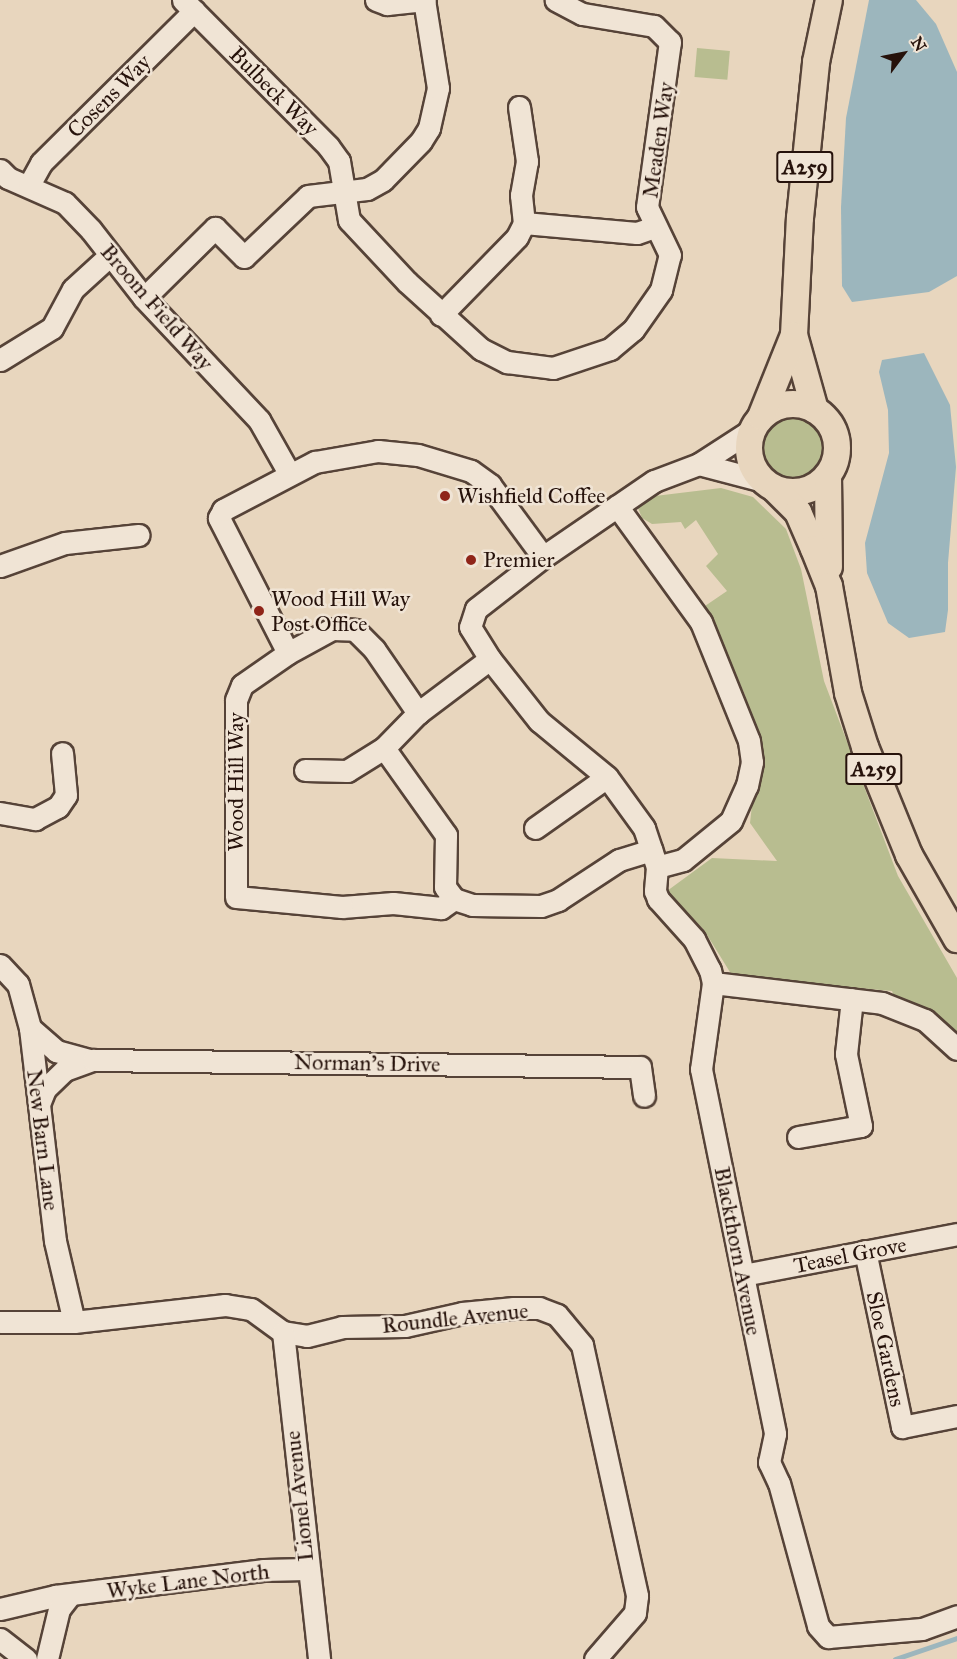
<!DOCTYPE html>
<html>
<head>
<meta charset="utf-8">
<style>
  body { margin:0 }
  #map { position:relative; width:957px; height:1659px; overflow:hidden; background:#e8d6be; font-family:"IM FELL Great Primer",serif }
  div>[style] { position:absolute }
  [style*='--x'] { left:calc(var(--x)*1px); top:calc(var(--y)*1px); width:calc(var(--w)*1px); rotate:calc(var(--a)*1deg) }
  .green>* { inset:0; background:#b8bd90; transform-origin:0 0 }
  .round { border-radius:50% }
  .water>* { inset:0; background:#9cb6bd }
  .stream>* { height:5px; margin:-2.5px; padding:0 2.5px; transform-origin:2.5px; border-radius:2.5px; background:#9cb6bd }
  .roads { filter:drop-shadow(2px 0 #564338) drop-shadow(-2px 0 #564338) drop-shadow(0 2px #564338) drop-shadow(0 -2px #564338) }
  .minor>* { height:21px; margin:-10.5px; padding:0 10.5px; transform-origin:10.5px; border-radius:10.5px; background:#f0e4d5 }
  .major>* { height:26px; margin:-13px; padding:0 13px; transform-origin:13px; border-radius:13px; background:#e8d6be }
  .major>.ring { margin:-13px; padding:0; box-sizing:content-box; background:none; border:26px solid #e8d6be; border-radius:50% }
  .dots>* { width:16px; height:16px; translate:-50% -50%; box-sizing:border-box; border:3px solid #f0e4d5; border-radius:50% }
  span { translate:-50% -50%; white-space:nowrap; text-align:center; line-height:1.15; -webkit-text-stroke:5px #f0e4d5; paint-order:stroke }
  .shield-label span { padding:2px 4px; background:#f0e4d5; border:2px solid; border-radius:4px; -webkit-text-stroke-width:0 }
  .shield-label { font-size:21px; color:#26120b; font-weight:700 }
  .street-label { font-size:22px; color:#26120b }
  .poi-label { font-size:22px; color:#26120b }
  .left { translate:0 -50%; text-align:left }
  .north { position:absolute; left:873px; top:24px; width:60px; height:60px; -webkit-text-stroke:4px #f0e4d5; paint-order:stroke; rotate:58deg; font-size:16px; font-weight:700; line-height:24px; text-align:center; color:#26120b }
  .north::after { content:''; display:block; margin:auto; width:21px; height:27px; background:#26120b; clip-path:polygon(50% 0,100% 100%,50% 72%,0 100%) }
</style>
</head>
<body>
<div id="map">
  <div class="green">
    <i style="left:697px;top:48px;width:33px;height:29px;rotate:5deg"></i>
    <i class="round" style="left:764px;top:417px;width:62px;height:62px"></i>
    <i style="clip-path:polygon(721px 488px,753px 497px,786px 529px,801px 569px,824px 681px,898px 876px,957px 978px,957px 1035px,924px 1007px,895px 999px,892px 991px,733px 977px,704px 930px,667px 891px,712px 858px,777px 861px,750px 823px,756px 769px,745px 695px,705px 606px,727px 591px,706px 566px,718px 554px,696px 520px,685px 529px,681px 522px,652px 524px,642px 518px,638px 508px,655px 496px)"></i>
  </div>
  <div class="water">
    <i style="clip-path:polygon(869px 0,916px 0,936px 24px,957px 72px,957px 276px,929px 292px,852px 302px,842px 286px,841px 207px,846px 118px)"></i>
    <i style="clip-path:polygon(924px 353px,950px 405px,956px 467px,948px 563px,948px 610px,945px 632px,909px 638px,888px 623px,867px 573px,865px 543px,889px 453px,888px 410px,879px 372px,882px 360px)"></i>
  </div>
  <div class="stream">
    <i style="--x:895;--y:1659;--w:65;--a:-18.7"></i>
  </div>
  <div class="roads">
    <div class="minor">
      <i style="--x:183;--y:0;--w:206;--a:45.2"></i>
      <i style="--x:328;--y:146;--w:19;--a:54"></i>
      <i style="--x:339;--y:161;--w:60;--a:80.4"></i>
      <i style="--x:349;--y:220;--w:85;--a:46.9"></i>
      <i style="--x:407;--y:282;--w:100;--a:42.2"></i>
      <i style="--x:481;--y:349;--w:29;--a:27"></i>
      <i style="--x:507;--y:362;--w:46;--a:7.4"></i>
      <i style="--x:553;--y:368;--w:60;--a:-18.4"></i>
      <i style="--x:610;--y:349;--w:30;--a:-40"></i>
      <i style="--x:633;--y:330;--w:49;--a:-55"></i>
      <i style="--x:661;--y:290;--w:36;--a:-76"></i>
      <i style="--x:670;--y:255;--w:53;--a:-115.6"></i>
      <i style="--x:647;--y:207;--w:167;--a:-82.1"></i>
      <i style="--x:670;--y:42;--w:23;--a:-135"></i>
      <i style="--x:654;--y:26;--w:73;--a:-170.5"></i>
      <i style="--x:582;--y:14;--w:30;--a:-152"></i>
      <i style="--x:376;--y:0;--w:12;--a:20"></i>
      <i style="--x:387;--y:4;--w:38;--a:-6"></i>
      <i style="--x:519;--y:107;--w:55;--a:81.6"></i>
      <i style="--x:527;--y:161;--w:35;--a:100"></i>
      <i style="--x:521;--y:195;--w:28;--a:84"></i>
      <i style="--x:0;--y:170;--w:11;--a:45"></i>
      <i style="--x:8;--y:178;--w:62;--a:23.7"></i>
      <i style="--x:65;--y:203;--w:37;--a:46"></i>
      <i style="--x:91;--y:230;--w:86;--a:52.1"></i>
      <i style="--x:144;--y:298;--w:168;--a:46.7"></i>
      <i style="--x:259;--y:420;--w:61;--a:60.5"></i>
      <i style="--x:29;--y:185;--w:25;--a:-61"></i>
      <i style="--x:41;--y:163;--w:216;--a:-44.8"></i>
      <i style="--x:144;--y:298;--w:100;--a:-44.6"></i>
      <i style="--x:215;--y:228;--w:41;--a:45"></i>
      <i style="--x:244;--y:257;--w:88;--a:-43.6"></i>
      <i style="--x:308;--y:196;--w:59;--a:-6.8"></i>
      <i style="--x:367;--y:189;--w:18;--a:-29"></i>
      <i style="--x:383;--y:180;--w:54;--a:-45.7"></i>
      <i style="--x:421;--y:141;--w:15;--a:-58"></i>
      <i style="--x:429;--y:128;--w:41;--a:-77.3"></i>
      <i style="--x:438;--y:88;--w:89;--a:-99"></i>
      <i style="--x:441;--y:315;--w:109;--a:-45.7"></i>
      <i style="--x:517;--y:237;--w:16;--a:-63"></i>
      <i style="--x:524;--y:223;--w:113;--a:5.1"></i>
      <i style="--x:637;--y:233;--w:18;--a:-19"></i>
      <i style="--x:0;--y:360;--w:61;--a:-31.6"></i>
      <i style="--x:52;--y:328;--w:44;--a:-61.7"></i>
      <i style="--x:73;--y:289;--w:49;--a:-42.5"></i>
      <i style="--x:753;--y:429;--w:64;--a:147.1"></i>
      <i style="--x:699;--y:464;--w:48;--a:159.3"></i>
      <i style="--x:654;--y:481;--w:135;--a:145.6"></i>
      <i style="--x:543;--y:557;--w:85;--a:142.2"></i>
      <i style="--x:476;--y:609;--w:19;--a:108"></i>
      <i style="--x:470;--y:627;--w:38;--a:58"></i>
      <i style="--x:490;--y:659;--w:79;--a:51.7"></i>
      <i style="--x:539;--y:721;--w:88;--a:39.5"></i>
      <i style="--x:607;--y:777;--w:63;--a:54"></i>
      <i style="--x:644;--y:828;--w:41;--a:71.6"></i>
      <i style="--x:657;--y:867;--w:24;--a:95"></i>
      <i style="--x:655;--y:891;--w:9;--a:69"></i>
      <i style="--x:658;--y:899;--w:54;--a:48"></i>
      <i style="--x:694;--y:939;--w:35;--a:63"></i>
      <i style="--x:710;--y:970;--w:13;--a:77"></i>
      <i style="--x:713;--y:983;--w:87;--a:97.9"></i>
      <i style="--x:701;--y:1069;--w:372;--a:78.5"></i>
      <i style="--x:775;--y:1434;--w:29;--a:102"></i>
      <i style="--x:769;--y:1462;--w:23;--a:65"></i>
      <i style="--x:779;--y:1483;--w:148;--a:74.7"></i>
      <i style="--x:818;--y:1626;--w:15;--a:48"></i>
      <i style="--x:828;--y:1637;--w:94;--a:-4.9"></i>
      <i style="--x:922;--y:1629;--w:37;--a:-20"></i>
      <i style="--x:699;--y:464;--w:66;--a:14.9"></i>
      <i style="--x:617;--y:506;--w:143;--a:54.1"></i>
      <i style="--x:701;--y:622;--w:128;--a:68"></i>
      <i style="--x:749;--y:741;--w:21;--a:82"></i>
      <i style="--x:752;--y:762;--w:24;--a:102"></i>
      <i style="--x:747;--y:785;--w:39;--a:114"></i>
      <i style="--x:731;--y:821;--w:62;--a:140.9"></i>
      <i style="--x:683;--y:860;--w:27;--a:165"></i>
      <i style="--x:0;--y:566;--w:69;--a:-19.5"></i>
      <i style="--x:65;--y:543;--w:74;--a:-6.2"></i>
      <i style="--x:288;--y:653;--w:50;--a:-28.6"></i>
      <i style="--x:332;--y:629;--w:23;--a:2"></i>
      <i style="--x:355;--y:630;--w:27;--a:45"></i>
      <i style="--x:374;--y:649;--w:78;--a:55.5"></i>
      <i style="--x:418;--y:713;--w:90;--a:-36.9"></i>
      <i style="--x:418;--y:713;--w:49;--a:134.2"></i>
      <i style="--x:384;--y:748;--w:107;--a:54.5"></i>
      <i style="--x:446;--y:835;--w:52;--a:91.1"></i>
      <i style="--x:445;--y:887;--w:15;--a:53"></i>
      <i style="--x:454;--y:899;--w:19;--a:18"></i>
      <i style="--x:472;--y:905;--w:69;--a:0.8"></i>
      <i style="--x:541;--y:906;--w:18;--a:-19"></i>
      <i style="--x:558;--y:900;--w:73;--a:-33.3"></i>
      <i style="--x:619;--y:860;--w:34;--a:-17"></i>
      <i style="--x:305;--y:770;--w:42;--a:1.4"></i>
      <i style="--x:347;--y:771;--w:44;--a:-31.9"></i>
      <i style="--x:0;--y:813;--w:36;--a:10"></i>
      <i style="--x:35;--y:819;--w:26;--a:-28"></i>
      <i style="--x:58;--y:807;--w:14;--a:-56"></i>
      <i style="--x:66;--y:795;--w:42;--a:-95.4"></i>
      <i style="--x:535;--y:828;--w:88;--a:-35.3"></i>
      <i style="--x:454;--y:899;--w:16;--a:145"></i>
      <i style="--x:441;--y:908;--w:48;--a:-174.1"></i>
      <i style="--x:393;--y:903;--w:51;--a:175.5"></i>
      <i style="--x:342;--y:907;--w:106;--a:-174.6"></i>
      <i style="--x:236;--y:897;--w:197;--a:-90"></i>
      <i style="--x:236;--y:700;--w:16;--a:-68"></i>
      <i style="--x:242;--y:685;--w:56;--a:-34.8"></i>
      <i style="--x:288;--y:653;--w:152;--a:-117.1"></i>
      <i style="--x:219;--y:518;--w:9;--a:-63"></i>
      <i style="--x:223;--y:510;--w:104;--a:-27.6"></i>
      <i style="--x:315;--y:462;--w:64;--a:-9.9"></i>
      <i style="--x:378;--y:451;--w:40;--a:5.7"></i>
      <i style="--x:418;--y:455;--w:55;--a:16.8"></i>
      <i style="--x:471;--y:471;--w:24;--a:36"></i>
      <i style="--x:490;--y:485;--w:89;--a:53.6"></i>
      <i style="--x:0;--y:965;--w:26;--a:47"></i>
      <i style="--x:18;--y:984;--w:46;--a:74.7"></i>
      <i style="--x:30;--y:1028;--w:214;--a:83.3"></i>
      <i style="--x:55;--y:1241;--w:83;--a:76.8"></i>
      <i style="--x:713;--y:983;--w:170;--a:6.7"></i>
      <i style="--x:882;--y:1003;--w:46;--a:21.6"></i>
      <i style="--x:925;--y:1020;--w:43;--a:42.2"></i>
      <i style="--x:30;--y:1028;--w:35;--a:41"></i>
      <i style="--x:56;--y:1051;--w:34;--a:15"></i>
      <i style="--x:39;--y:1104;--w:16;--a:-68"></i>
      <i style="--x:45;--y:1089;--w:28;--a:-44"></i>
      <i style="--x:65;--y:1070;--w:30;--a:-20"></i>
      <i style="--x:93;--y:1060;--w:547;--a:0.73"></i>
      <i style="--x:640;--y:1067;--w:29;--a:82"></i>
      <i style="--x:798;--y:1137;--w:64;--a:-9.9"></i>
      <i style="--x:861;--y:1126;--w:74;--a:-101.8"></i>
      <i style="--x:846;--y:1054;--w:55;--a:-83.8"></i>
      <i style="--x:865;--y:1251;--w:180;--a:78.1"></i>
      <i style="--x:902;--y:1427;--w:56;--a:-11.3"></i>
      <i style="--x:743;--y:1275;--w:218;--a:-10.8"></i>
      <i style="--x:0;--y:1322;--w:74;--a:0"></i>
      <i style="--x:74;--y:1322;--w:152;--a:-6.4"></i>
      <i style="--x:225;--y:1305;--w:26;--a:9"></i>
      <i style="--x:251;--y:1309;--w:39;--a:36"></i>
      <i style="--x:283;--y:1332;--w:24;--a:9"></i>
      <i style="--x:307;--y:1336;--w:36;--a:-14"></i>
      <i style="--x:342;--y:1327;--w:63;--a:-0.9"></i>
      <i style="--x:405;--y:1326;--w:58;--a:-12.8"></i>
      <i style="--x:462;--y:1313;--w:52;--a:-5.5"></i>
      <i style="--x:514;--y:1308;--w:25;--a:0"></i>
      <i style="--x:539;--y:1308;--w:19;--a:21"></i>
      <i style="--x:557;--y:1315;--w:39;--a:50"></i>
      <i style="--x:582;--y:1345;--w:257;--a:77.6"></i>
      <i style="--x:637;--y:1596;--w:17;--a:97"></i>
      <i style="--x:635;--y:1613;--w:61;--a:131"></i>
      <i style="--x:283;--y:1332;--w:329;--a:83.7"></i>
      <i style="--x:0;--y:1609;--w:57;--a:-13.3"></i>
      <i style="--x:55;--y:1596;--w:211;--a:-7.1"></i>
      <i style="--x:264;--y:1570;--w:42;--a:-1.4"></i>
      <i style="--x:0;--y:1639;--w:33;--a:38"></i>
      <i style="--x:47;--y:1659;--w:51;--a:-76.5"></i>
      <i style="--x:59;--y:1609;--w:18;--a:-52"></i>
    </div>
    <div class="major">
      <i class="ring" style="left:749px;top:404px;width:62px;height:62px"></i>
      <i style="--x:815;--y:410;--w:78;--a:-105.6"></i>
      <i style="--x:794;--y:335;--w:117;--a:-87.1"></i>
      <i style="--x:800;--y:218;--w:157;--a:-84.1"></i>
      <i style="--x:816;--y:62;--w:63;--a:-78.2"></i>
      <i style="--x:761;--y:417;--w:88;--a:-68.1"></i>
      <i style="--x:828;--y:475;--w:92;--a:89.4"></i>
      <i style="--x:775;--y:489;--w:33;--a:45"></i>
      <i style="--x:798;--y:512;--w:40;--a:66.6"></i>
      <i style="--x:814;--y:549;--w:40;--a:68"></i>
      <i style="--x:829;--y:586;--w:109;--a:79.9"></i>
      <i style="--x:848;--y:693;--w:57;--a:72.5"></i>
      <i style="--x:865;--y:747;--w:117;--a:67.8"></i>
      <i style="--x:909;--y:855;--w:97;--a:60.3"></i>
    </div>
  </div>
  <div class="dots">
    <i style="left:445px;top:496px;background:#8f2418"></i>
    <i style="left:471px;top:560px;background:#8f2418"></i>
    <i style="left:259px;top:611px;background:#8f2418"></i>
  </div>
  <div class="shield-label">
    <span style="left:805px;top:167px">A259</span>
    <span style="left:874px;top:769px">A259</span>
  </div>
  <div class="street-label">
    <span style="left:274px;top:91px;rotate:45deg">Bulbeck Way</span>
    <span style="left:109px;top:96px;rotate:-45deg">Cosens Way</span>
    <span style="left:658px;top:140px;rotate:-82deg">Meaden Way</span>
    <span style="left:157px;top:307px;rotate:49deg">Broom Field Way</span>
    <span style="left:236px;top:782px;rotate:-90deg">Wood Hill Way</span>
    <span style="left:367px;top:1063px;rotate:1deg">Norman's Drive</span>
    <span style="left:43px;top:1140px;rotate:83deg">New Barn Lane</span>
    <span style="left:738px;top:1251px;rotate:79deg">Blackthorn Avenue</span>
    <span style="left:850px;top:1255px;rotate:-11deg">Teasel Grove</span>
    <span style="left:455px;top:1318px;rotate:-6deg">Roundle Avenue</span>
    <span style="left:886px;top:1349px;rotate:78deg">Sloe Gardens</span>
    <span style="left:299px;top:1496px;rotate:-96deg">Lionel Avenue</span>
    <span style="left:188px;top:1581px;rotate:-7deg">Wyke Lane North</span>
  </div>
  <div class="poi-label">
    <span class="left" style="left:457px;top:496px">Wishfield Coffee</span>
    <span class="left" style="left:483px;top:560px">Premier</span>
    <span class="left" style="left:271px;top:611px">Wood Hill Way<br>Post Office</span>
  </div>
  <div class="north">N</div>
</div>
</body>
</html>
